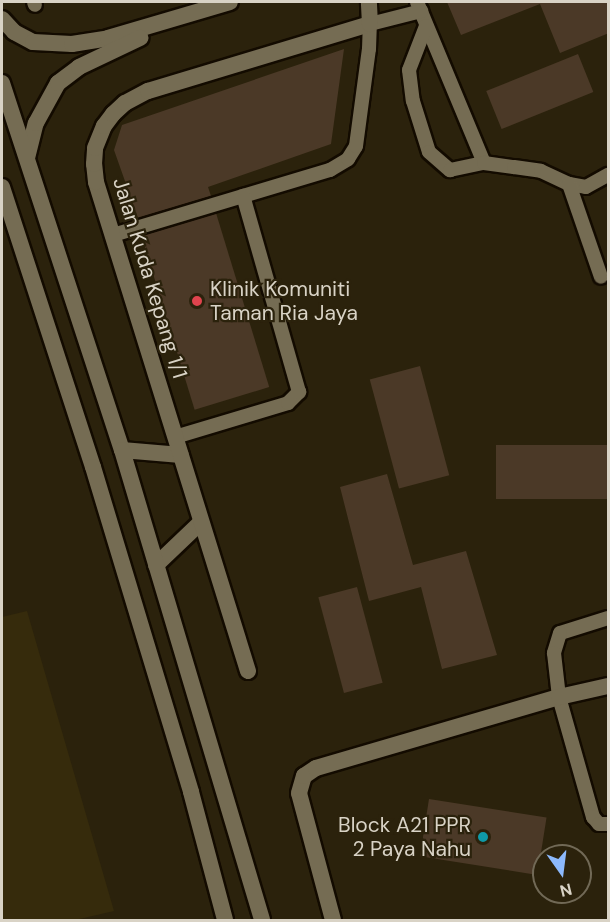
<!DOCTYPE html>
<html>
<head>
<meta charset="utf-8">
<style>
  body { margin:0 }
  #map { position:relative; width:610px; height:922px; overflow:hidden; background:#2b220c; font-family:"DM Sans",sans-serif }
  div>[style] { position:absolute }
  [style*='--x'] { left:calc(var(--x)*1px); top:calc(var(--y)*1px); width:calc(var(--w)*1px); rotate:calc(var(--a)*1deg) }
  .built>* { inset:0; background:#362b0c }
  .building>* { inset:0; background:#4b3927; transform-origin:0 0 }
  .roads { filter:drop-shadow(2px 0 #130b00) drop-shadow(-2px 0 #130b00) drop-shadow(0 2px #130b00) drop-shadow(0 -2px #130b00) }
  .service>* { height:14px; margin:-7px; padding:0 7px; transform-origin:7px; border-radius:7px; background:#756c53 }
  .minor>* { height:16px; margin:-8px; padding:0 8px; transform-origin:8px; border-radius:8px; background:#756c53 }
  .secondary>* { height:16px; margin:-8px; padding:0 8px; transform-origin:8px; border-radius:8px; background:#756c53 }
  .dots>* { width:16px; height:16px; translate:-50% -50%; box-sizing:border-box; border:3px solid #2b220c; border-radius:50% }
  span { translate:-50% -50%; white-space:nowrap; text-align:center; line-height:1.15; -webkit-text-stroke:4.5px #2b220c; paint-order:stroke }
  .street-label { font-size:21px; color:#d9d3c6 }
  .poi-label { font-size:21px; color:#d9d3c6 }
  .left { translate:0 -50%; text-align:left }
  .right { translate:-100% -50%; text-align:right }
  .frame { position:absolute; inset:0; border:3px solid #d9d3c6; pointer-events:none }
  .north { position:absolute; left:532px; top:844px; width:60px; height:60px; box-sizing:border-box; background:#2b220c; border:2px solid #716956; border-radius:50%; rotate:166deg; font-size:16px; font-weight:700; line-height:24px; text-align:center; color:#d9d3c6 }
  .north::after { content:''; display:block; margin:auto; width:21px; height:27px; background:#8cb9fc; clip-path:polygon(50% 0,100% 100%,50% 72%,0 100%) }
</style>
</head>
<body>
<div id="map">
  <div class="built">
    <i style="clip-path:polygon(27px 611px,114px 911px,75px 920px,2px 920px,2px 617px)"></i>
  </div>
  <div class="building">
    <i style="clip-path:polygon(447px 2px,609px 2px,609px 33px,560px 53px,540px 4px,461px 35px)"></i>
    <i style="clip-path:polygon(344px 49px,331px 144px,208px 187px,211px 196px,138px 218px,114px 150px,122px 125px)"></i>
    <i style="left:578px;top:54px;width:41px;height:99px;rotate:68deg"></i>
    <i style="left:216px;top:213px;width:182px;height:78px;rotate:73deg"></i>
    <i style="left:420px;top:366px;width:113px;height:52px;rotate:75deg"></i>
    <i style="left:609px;top:445px;width:54px;height:113px;rotate:90deg"></i>
    <i style="clip-path:polygon(387px 474px,413px 565px,466px 551px,497px 655px,442px 669px,421px 587px,369px 601px,340px 487px)"></i>
    <i style="left:357px;top:587px;width:99px;height:40px;rotate:75deg"></i>
    <i style="left:429px;top:799px;width:119px;height:58px;rotate:9deg"></i>
  </div>
  <div class="roads">
    <div class="service">
      <i style="--x:34;--y:2;--w:3;--a:72"></i>
      <i style="--x:417;--y:2;--w:174;--a:67.4"></i>
      <i style="--x:426;--y:26;--w:47;--a:111.1"></i>
      <i style="--x:409;--y:70;--w:31;--a:83"></i>
      <i style="--x:413;--y:101;--w:53;--a:72.6"></i>
      <i style="--x:429;--y:152;--w:28;--a:41"></i>
      <i style="--x:450;--y:170;--w:35;--a:-12"></i>
      <i style="--x:484;--y:163;--w:30;--a:8"></i>
      <i style="--x:514;--y:167;--w:27;--a:8"></i>
      <i style="--x:541;--y:171;--w:31;--a:25"></i>
      <i style="--x:569;--y:184;--w:17;--a:10"></i>
      <i style="--x:586;--y:187;--w:25;--a:-29"></i>
      <i style="--x:569;--y:184;--w:98;--a:71"></i>
      <i style="--x:113;--y:235;--w:227;--a:-16.7"></i>
      <i style="--x:330;--y:170;--w:21;--a:-31"></i>
      <i style="--x:348;--y:159;--w:15;--a:-58"></i>
      <i style="--x:356;--y:146;--w:98;--a:-82.4"></i>
      <i style="--x:369;--y:49;--w:25;--a:-88"></i>
      <i style="--x:370;--y:24;--w:53;--a:-14.3"></i>
      <i style="--x:175;--y:437;--w:118;--a:-16.7"></i>
      <i style="--x:288;--y:403;--w:16;--a:-45"></i>
      <i style="--x:299;--y:392;--w:204;--a:-105.9"></i>
      <i style="--x:608;--y:618;--w:50;--a:162.6"></i>
      <i style="--x:560;--y:633;--w:21;--a:107"></i>
      <i style="--x:554;--y:653;--w:44;--a:83.5"></i>
      <i style="--x:559;--y:697;--w:125;--a:74.2"></i>
      <i style="--x:593;--y:817;--w:9;--a:49"></i>
      <i style="--x:599;--y:824;--w:9;--a:0"></i>
    </div>
    <div class="minor">
      <i style="--x:2;--y:19;--w:18;--a:47"></i>
      <i style="--x:14;--y:32;--w:21;--a:28"></i>
      <i style="--x:33;--y:42;--w:39;--a:3"></i>
      <i style="--x:72;--y:44;--w:36;--a:-9"></i>
      <i style="--x:108;--y:38;--w:127;--a:-16.4"></i>
      <i style="--x:27;--y:158;--w:36;--a:-76"></i>
      <i style="--x:36;--y:123;--w:46;--a:-61.2"></i>
      <i style="--x:58;--y:83;--w:26;--a:-37"></i>
      <i style="--x:79;--y:67;--w:68;--a:-25.4"></i>
      <i style="--x:122;--y:450;--w:59;--a:4.8"></i>
      <i style="--x:156;--y:565;--w:62;--a:-43.7"></i>
      <i style="--x:248;--y:671;--w:512;--a:-107.27"></i>
      <i style="--x:96;--y:182;--w:18;--a:-96"></i>
      <i style="--x:94;--y:164;--w:16;--a:-86"></i>
      <i style="--x:95;--y:148;--w:24;--a:-68"></i>
      <i style="--x:104;--y:126;--w:15;--a:-53"></i>
      <i style="--x:113;--y:114;--w:16;--a:-43"></i>
      <i style="--x:125;--y:103;--w:26;--a:-28"></i>
      <i style="--x:148;--y:91;--w:232;--a:-16.8"></i>
      <i style="--x:370;--y:24;--w:22;--a:-93"></i>
      <i style="--x:333;--y:920;--w:131;--a:-105"></i>
      <i style="--x:299;--y:793;--w:18;--a:-74"></i>
      <i style="--x:304;--y:776;--w:14;--a:-34"></i>
      <i style="--x:316;--y:768;--w:253;--a:-16.3"></i>
      <i style="--x:559;--y:697;--w:50;--a:-12.7"></i>
    </div>
    <div class="secondary">
      <i style="--x:2;--y:83;--w:386;--a:71.9"></i>
      <i style="--x:122;--y:450;--w:490;--a:73.4"></i>
      <i style="--x:2;--y:187;--w:294;--a:72"></i>
      <i style="--x:93;--y:467;--w:339;--a:73.2"></i>
      <i style="--x:191;--y:792;--w:132;--a:75.1"></i>
    </div>
  </div>
  <div class="dots">
    <i style="left:197px;top:301px;background:#e0444e"></i>
    <i style="left:483px;top:837px;background:#0f9aa8"></i>
  </div>
  <div class="street-label">
    <span style="left:150px;top:278px;rotate:73deg">Jalan Kuda Kepang 1/1</span>
  </div>
  <div class="poi-label">
    <span class="left" style="left:210px;top:301px">Klinik Komuniti<br>Taman Ria Jaya</span>
    <span class="right" style="left:471px;top:837px">Block A21 PPR<br>2 Paya Nahu</span>
  </div>
  <div class="frame"></div>
  <div class="north">N</div>
</div>
</body>
</html>
